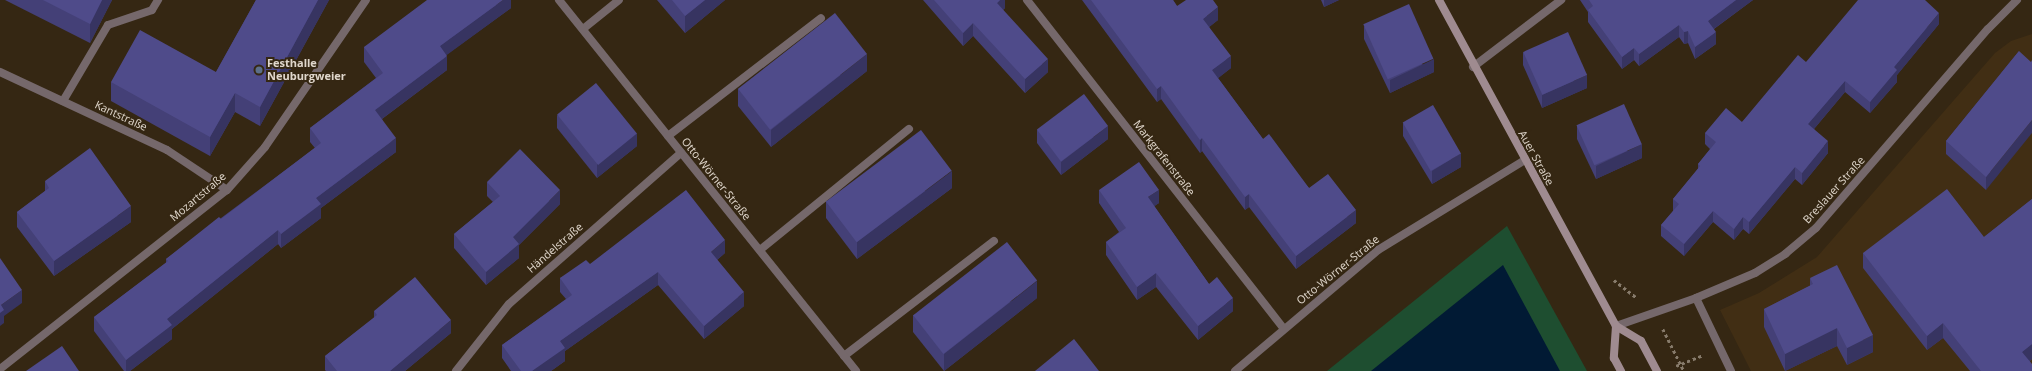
<!DOCTYPE html>
<html>
<head>
<meta charset="utf-8">
<style>
  body { margin:0 }
  #map { position:relative; width:2032px; height:371px; overflow:hidden; background:#352713; font-family:"Open Sans",sans-serif }
  div>[style] { position:absolute }
  [style*='--x'] { left:calc(var(--x)*1px); top:calc(var(--y)*1px); width:calc(var(--w)*1px); rotate:calc(var(--a)*1deg) }
  .built>* { inset:0; background:#412e14 }
  .green>* { inset:0; background:#1e4e30 }
  .water>* { inset:0; background:#011a34 }
  .path>* { height:2.5px; margin-top:-1.25px; transform-origin:0; background:repeating-linear-gradient(90deg,#877b6b 0 3px,transparent 0 6px) }
  .service>* { height:8px; margin:-4px; padding:0 4px; transform-origin:4px; border-radius:4px; background:#75686b }
  .minor>* { height:8px; margin:-4px; padding:0 4px; transform-origin:4px; border-radius:4px; background:#75686b }
  .secondary>* { height:8px; margin:-4px; padding:0 4px; transform-origin:4px; border-radius:4px; background:#9f8b90 }
  .wall>* { inset:0; background:#444077 }
  .shaded-wall>* { inset:0; background:#373461 }
  .building>* { inset:0; background:#4f4b8a; transform-origin:0 0 }
  .dots>* { width:11px; height:11px; translate:-50% -50%; box-sizing:border-box; border:2px solid #352713; border-radius:50% }
  span { translate:-50% -50%; white-space:nowrap; text-align:center; line-height:1.15; -webkit-text-stroke:4px #352713; paint-order:stroke }
  .poi-label { font-size:11px; color:#e0d7cc; font-weight:700 }
  .left { translate:0 -50%; text-align:left }
  .street-label { font-size:11px; color:#e0d7cc }
</style>
</head>
<body>
<div id="map">
  <div class="built">
    <i style="clip-path:polygon(2032px 34px,2032px 371px,1751px 371px,1720px 310px,1759px 293px,1817px 257px,1995px 53px,2011px 41px)"></i>
  </div>
  <div class="green">
    <i style="clip-path:polygon(1507px 226px,1587px 371px,1327px 371px)"></i>
  </div>
  <div class="water">
    <i style="clip-path:polygon(1503px 265px,1560px 371px,1371px 371px)"></i>
  </div>
  <div class="path">
    <i style="--x:1614;--y:280;--w:29;--a:38"></i>
    <i style="--x:1663;--y:329;--w:47;--a:63.4"></i>
    <i style="--x:1676;--y:366;--w:29;--a:-22"></i>
  </div>
  <div class="service">
    <i style="--x:583;--y:29;--w:46;--a:-38.9"></i>
    <i style="--x:63;--y:101;--w:88;--a:-59.4"></i>
    <i style="--x:108;--y:25;--w:46;--a:-18.8"></i>
    <i style="--x:152;--y:10;--w:12;--a:-59"></i>
    <i style="--x:668;--y:136;--w:193;--a:-37.6"></i>
    <i style="--x:760;--y:250;--w:192;--a:-39.1"></i>
    <i style="--x:1696;--y:298;--w:81;--a:64.4"></i>
    <i style="--x:844;--y:356;--w:189;--a:-37.5"></i>
  </div>
  <div class="minor">
    <i style="--x:559;--y:0;--w:475;--a:51.3"></i>
    <i style="--x:1027;--y:0;--w:417;--a:52"></i>
    <i style="--x:1473;--y:67;--w:111;--a:-37.3"></i>
    <i style="--x:0;--y:72;--w:184;--a:25"></i>
    <i style="--x:167;--y:150;--w:72;--a:33.7"></i>
    <i style="--x:1616;--y:326;--w:85;--a:-19.3"></i>
    <i style="--x:1696;--y:298;--w:64;--a:-23"></i>
    <i style="--x:1755;--y:273;--w:36;--a:-32"></i>
    <i style="--x:1785;--y:254;--w:40;--a:-40"></i>
    <i style="--x:1816;--y:228;--w:263;--a:-49.2"></i>
    <i style="--x:1988;--y:29;--w:41;--a:-45"></i>
    <i style="--x:0;--y:369;--w:289;--a:-38.3"></i>
    <i style="--x:227;--y:190;--w:57;--a:-48.5"></i>
    <i style="--x:265;--y:147;--w:178;--a:-55.5"></i>
    <i style="--x:456;--y:371;--w:85;--a:-51.7"></i>
    <i style="--x:509;--y:304;--w:229;--a:-41.3"></i>
    <i style="--x:1235;--y:371;--w:187;--a:-40.2"></i>
    <i style="--x:1378;--y:250;--w:172;--a:-31.5"></i>
  </div>
  <div class="secondary">
    <i style="--x:1439;--y:0;--w:371;--a:61.5"></i>
    <i style="--x:1616;--y:326;--w:29;--a:31"></i>
    <i style="--x:1641;--y:341;--w:34;--a:62"></i>
    <i style="--x:1616;--y:326;--w:32;--a:94"></i>
    <i style="--x:1614;--y:358;--w:15;--a:62"></i>
  </div>
  <div class="wall">
    <i style="clip-path:polygon(5px 0,112px 0,90px 43px)"></i>
    <i style="clip-path:polygon(256px 0,329px 0,260px 126px,235px 112px,210px 156px,111px 101px,111px 82px,216px 72px)"></i>
    <i style="clip-path:polygon(511px 0,511px 8px,446px 55px,447px 70px,382px 119px,396px 152px,321px 208px,321px 218px,281px 248px,278px 244px,172px 329px,172px 339px,130px 371px,124px 371px,94px 331px,94px 317px,166px 263px,166px 259px,315px 148px,310px 142px,310px 128px,376px 78px,364px 62px,364px 47px)"></i>
    <i style="clip-path:polygon(657px 0,725px 0,685px 33px)"></i>
    <i style="clip-path:polygon(923px 0,1005px 0,1005px 8px,1003px 10px,1048px 72px,1025px 93px,973px 36px,963px 46px)"></i>
    <i style="clip-path:polygon(1082px 0,1173px 0,1177px 6px,1218px 20px,1209px 27px,1231px 68px,1218px 78px,1263px 139px,1309px 188px,1356px 223px,1296px 269px,1249px 207px,1245px 210px,1202px 151px,1200px 153px,1161px 99px,1157px 102px)"></i>
    <i style="clip-path:polygon(1321px 0,1339px 0,1324px 7px)"></i>
    <i style="clip-path:polygon(1580px 0,1753px 0,1714px 29px,1716px 44px,1695px 59px,1688px 43px,1684px 44px,1679px 37px,1639px 66px,1634px 60px,1622px 69px,1588px 22px,1588px 12px)"></i>
    <i style="clip-path:polygon(1939px 24px,1897px 75px,1897px 82px,1870px 113px,1845px 92px,1814px 129px,1828px 153px,1802px 185px,1795px 179px,1749px 234px,1743px 229px,1734px 240px,1713px 222px,1684px 256px,1661px 236px,1661px 225px,1673px 211px,1673px 199px,1698px 169px,1698px 164px,1710px 149px,1705px 144px,1705px 133px,1742px 122px,1806px 62px)"></i>
    <i style="clip-path:polygon(1364px 26px,1434px 72px,1390px 93px,1364px 39px)"></i>
    <i style="clip-path:polygon(2019px 51px,1986px 190px,1946px 154px,1946px 141px)"></i>
    <i style="clip-path:polygon(1523px 52px,1587px 88px,1542px 108px,1523px 65px)"></i>
    <i style="clip-path:polygon(867px 71px,771px 147px,738px 106px,738px 89px)"></i>
    <i style="clip-path:polygon(557px 115px,637px 146px,597px 178px,557px 128px)"></i>
    <i style="clip-path:polygon(1403px 123px,1461px 167px,1432px 184px,1403px 136px)"></i>
    <i style="clip-path:polygon(1577px 126px,1642px 158px,1596px 179px,1577px 139px)"></i>
    <i style="clip-path:polygon(1037px 130px,1108px 139px,1061px 175px,1037px 143px)"></i>
    <i style="clip-path:polygon(45px 181px,131px 222px,54px 276px,17px 227px,17px 212px,45px 191px)"></i>
    <i style="clip-path:polygon(487px 182px,560px 204px,519px 245px,519px 258px,486px 285px,454px 248px,454px 234px,493px 202px,487px 196px)"></i>
    <i style="clip-path:polygon(952px 188px,857px 259px,826px 218px,826px 201px)"></i>
    <i style="clip-path:polygon(1099px 190px,1159px 203px,1154px 206px,1209px 284px,1233px 311px,1198px 340px,1156px 287px,1137px 300px,1106px 255px,1106px 242px,1119px 232px,1099px 203px)"></i>
    <i style="clip-path:polygon(2032px 199px,2032px 359px,2030px 361px,2032px 371px,1970px 371px,1943px 338px,1927px 350px,1863px 268px,1863px 253px,1984px 237px)"></i>
    <i style="clip-path:polygon(725px 253px,717px 260px,744px 306px,704px 339px,658px 285px,565px 351px,565px 361px,551px 371px,511px 371px,502px 358px,502px 345px,566px 299px,560px 292px,560px 278px,590px 264px)"></i>
    <i style="clip-path:polygon(1810px 278px,1873px 352px,1847px 365px,1837px 346px,1785px 371px,1764px 327px,1764px 309px,1810px 286px)"></i>
    <i style="clip-path:polygon(1037px 298px,944px 371px,913px 332px,913px 315px)"></i>
    <i style="clip-path:polygon(374px 311px,451px 333px,405px 371px,326px 371px,325px 370px,325px 356px,374px 318px)"></i>
  </div>
  <div class="shaded-wall">
    <i style="clip-path:polygon(102px 0,112px 0,90px 43px,90px 24px)"></i>
    <i style="clip-path:polygon(318px 0,329px 0,260px 126px,260px 107px)"></i>
    <i style="clip-path:polygon(503px 0,511px 0,511px 8px,440px 60px,440px 46px)"></i>
    <i style="clip-path:polygon(705px 0,725px 0,685px 33px,685px 16px)"></i>
    <i style="clip-path:polygon(1000px 0,1005px 0,1005px 8px,997px 16px,997px 3px)"></i>
    <i style="clip-path:polygon(1324px 0,1339px 0,1324px 7px)"></i>
    <i style="clip-path:polygon(1736px 0,1753px 0,1708px 33px,1708px 21px)"></i>
    <i style="clip-path:polygon(1218px 7px,1218px 20px,1203px 32px,1203px 19px)"></i>
    <i style="clip-path:polygon(1939px 13px,1939px 24px,1897px 75px,1897px 82px,1870px 113px,1870px 102px,1894px 67px)"></i>
    <i style="clip-path:polygon(973px 23px,973px 36px,963px 46px,963px 33px)"></i>
    <i style="clip-path:polygon(1679px 25px,1679px 37px,1639px 66px,1639px 54px)"></i>
    <i style="clip-path:polygon(1688px 31px,1688px 43px,1684px 44px,1684px 32px)"></i>
    <i style="clip-path:polygon(1716px 32px,1716px 44px,1695px 59px,1695px 47px)"></i>
    <i style="clip-path:polygon(1634px 48px,1634px 60px,1622px 69px,1622px 57px)"></i>
    <i style="clip-path:polygon(867px 54px,867px 71px,771px 147px,771px 130px)"></i>
    <i style="clip-path:polygon(447px 56px,447px 70px,375px 124px,375px 110px)"></i>
    <i style="clip-path:polygon(1231px 56px,1231px 68px,1212px 83px,1212px 70px)"></i>
    <i style="clip-path:polygon(1048px 59px,1048px 72px,1025px 93px,1025px 79px)"></i>
    <i style="clip-path:polygon(1434px 59px,1434px 72px,1390px 93px,1390px 80px)"></i>
    <i style="clip-path:polygon(1587px 75px,1587px 88px,1542px 108px,1542px 95px)"></i>
    <i style="clip-path:polygon(1845px 81px,1845px 92px,1808px 136px,1808px 124px)"></i>
    <i style="clip-path:polygon(1161px 86px,1161px 99px,1157px 102px,1157px 89px)"></i>
    <i style="clip-path:polygon(235px 93px,235px 112px,210px 156px,210px 137px)"></i>
    <i style="clip-path:polygon(2032px 120px,2032px 133px,1986px 190px,1986px 177px)"></i>
    <i style="clip-path:polygon(1108px 126px,1108px 139px,1061px 175px,1061px 162px)"></i>
    <i style="clip-path:polygon(637px 133px,637px 146px,597px 178px,597px 164px)"></i>
    <i style="clip-path:polygon(396px 138px,396px 152px,321px 208px,321px 218px,281px 248px,281px 234px,316px 198px)"></i>
    <i style="clip-path:polygon(1202px 138px,1202px 151px,1200px 153px,1200px 140px)"></i>
    <i style="clip-path:polygon(1828px 141px,1828px 153px,1802px 185px,1802px 173px)"></i>
    <i style="clip-path:polygon(1642px 144px,1642px 158px,1596px 179px,1596px 166px)"></i>
    <i style="clip-path:polygon(1461px 153px,1461px 167px,1432px 184px,1432px 171px)"></i>
    <i style="clip-path:polygon(1795px 167px,1795px 179px,1749px 234px,1749px 222px)"></i>
    <i style="clip-path:polygon(952px 171px,952px 188px,857px 259px,857px 242px)"></i>
    <i style="clip-path:polygon(560px 190px,560px 204px,519px 245px,519px 258px,486px 285px,486px 272px,513px 237px)"></i>
    <i style="clip-path:polygon(1159px 190px,1159px 203px,1148px 211px,1148px 197px)"></i>
    <i style="clip-path:polygon(1249px 194px,1249px 207px,1245px 210px,1245px 197px)"></i>
    <i style="clip-path:polygon(131px 206px,131px 222px,54px 276px,54px 261px)"></i>
    <i style="clip-path:polygon(1356px 210px,1356px 223px,1296px 269px,1296px 256px)"></i>
    <i style="clip-path:polygon(1713px 211px,1713px 222px,1684px 256px,1684px 244px)"></i>
    <i style="clip-path:polygon(1743px 217px,1743px 229px,1734px 240px,1734px 229px)"></i>
    <i style="clip-path:polygon(278px 230px,278px 244px,172px 329px,172px 339px,130px 371px,126px 371px,126px 360px,167px 319px)"></i>
    <i style="clip-path:polygon(725px 240px,725px 253px,711px 265px,711px 252px)"></i>
    <i style="clip-path:polygon(658px 272px,658px 285px,565px 351px,565px 361px,551px 371px,532px 371px,560px 341px)"></i>
    <i style="clip-path:polygon(1156px 273px,1156px 287px,1137px 300px,1137px 287px)"></i>
    <i style="clip-path:polygon(1037px 281px,1037px 298px,944px 371px,944px 354px)"></i>
    <i style="clip-path:polygon(22px 290px,22px 303px,4px 316px,4px 323px,0 326px,0 313px,1px 305px)"></i>
    <i style="clip-path:polygon(744px 292px,744px 306px,704px 339px,704px 326px)"></i>
    <i style="clip-path:polygon(1233px 298px,1233px 311px,1198px 340px,1198px 326px)"></i>
    <i style="clip-path:polygon(451px 320px,451px 333px,405px 371px,390px 371px)"></i>
    <i style="clip-path:polygon(1943px 323px,1943px 338px,1927px 350px,1927px 336px)"></i>
    <i style="clip-path:polygon(1837px 328px,1837px 346px,1785px 371px,1785px 354px)"></i>
    <i style="clip-path:polygon(1873px 335px,1873px 352px,1847px 365px,1847px 348px)"></i>
    <i style="clip-path:polygon(2032px 344px,2032px 359px,2022px 366px,2022px 352px)"></i>
  </div>
  <div class="building">
    <i style="clip-path:polygon(43px 0,102px 0,90px 24px)"></i>
    <i style="clip-path:polygon(256px 0,318px 0,260px 107px,235px 93px,210px 137px,111px 82px,140px 30px,216px 72px)"></i>
    <i style="clip-path:polygon(427px 0,503px 0,440px 46px,447px 56px,375px 110px,396px 138px,316px 198px,321px 204px,281px 234px,278px 230px,167px 319px,172px 325px,126px 360px,94px 317px,168px 261px,166px 259px,219px 217px,221px 219px,321px 143px,310px 128px,383px 73px,364px 47px)"></i>
    <i style="clip-path:polygon(672px 0,705px 0,685px 16px)"></i>
    <i style="clip-path:polygon(934px 0,1000px 0,997px 3px,1048px 59px,1025px 79px,973px 23px,963px 33px)"></i>
    <i style="clip-path:polygon(1091px 0,1173px 0,1177px 6px,1186px 0,1213px 0,1218px 7px,1203px 19px,1231px 56px,1212px 70px,1263px 139px,1269px 134px,1309px 188px,1328px 174px,1356px 210px,1296px 256px,1249px 194px,1245px 197px,1202px 138px,1200px 140px,1161px 86px,1157px 89px)"></i>
    <i style="clip-path:polygon(1589px 0,1736px 0,1708px 21px,1716px 32px,1695px 47px,1688px 31px,1684px 32px,1679px 25px,1639px 54px,1634px 48px,1622px 57px,1588px 10px,1593px 6px)"></i>
    <i style="clip-path:polygon(1858px 0,1925px 0,1939px 13px,1894px 67px,1897px 70px,1870px 102px,1845px 81px,1808px 124px,1828px 141px,1802px 173px,1795px 167px,1749px 222px,1743px 217px,1734px 229px,1713px 211px,1684px 244px,1661px 225px,1679px 204px,1673px 199px,1700px 166px,1698px 164px,1716px 142px,1705px 133px,1726px 108px,1742px 122px,1798px 55px,1806px 62px)"></i>
    <i style="left:1409px;top:4px;width:60px;height:50px;rotate:66deg"></i>
    <i style="left:835px;top:13px;width:52px;height:123px;rotate:52deg"></i>
    <i style="left:1568px;top:32px;width:47px;height:49px;rotate:66deg"></i>
    <i style="clip-path:polygon(2019px 51px,2031px 62px,2032px 60px,2032px 120px,1986px 177px,1946px 141px)"></i>
    <i style="left:596px;top:83px;width:65px;height:50px;rotate:51deg"></i>
    <i style="left:1084px;top:94px;width:40px;height:59px;rotate:53deg"></i>
    <i style="left:1624px;top:104px;width:44px;height:52px;rotate:66deg"></i>
    <i style="left:1433px;top:105px;width:56px;height:35px;rotate:60deg"></i>
    <i style="left:921px;top:130px;width:51px;height:119px;rotate:53deg"></i>
    <i style="clip-path:polygon(90px 148px,131px 206px,54px 261px,17px 212px,49px 188px,45px 181px)"></i>
    <i style="clip-path:polygon(520px 149px,560px 190px,513px 237px,519px 244px,486px 272px,454px 234px,500px 196px,487px 182px)"></i>
    <i style="clip-path:polygon(1139px 162px,1159px 190px,1148px 197px,1209px 284px,1217px 277px,1233px 298px,1198px 326px,1156px 273px,1137px 287px,1106px 242px,1126px 228px,1099px 190px)"></i>
    <i style="clip-path:polygon(1947px 189px,1984px 237px,2032px 199px,2032px 344px,2022px 352px,2032px 364px,2032px 371px,1981px 371px,1943px 323px,1927px 336px,1863px 253px)"></i>
    <i style="clip-path:polygon(686px 190px,725px 240px,711px 252px,744px 292px,704px 326px,658px 272px,560px 341px,565px 348px,532px 371px,521px 371px,502px 345px,572px 295px,560px 278px,586px 260px,590px 264px)"></i>
    <i style="left:1007px;top:242px;width:49px;height:119px;rotate:52deg"></i>
    <i style="clip-path:polygon(0 258px,22px 290px,1px 305px,4px 310px,0 313px)"></i>
    <i style="clip-path:polygon(1837px 265px,1873px 335px,1847px 348px,1837px 328px,1785px 354px,1764px 309px,1813px 284px,1810px 278px)"></i>
    <i style="clip-path:polygon(415px 277px,451px 320px,390px 371px,337px 371px,325px 356px,377px 315px,374px 311px)"></i>
    <i style="clip-path:polygon(1074px 339px,1099px 371px,1035px 371px)"></i>
    <i style="clip-path:polygon(62px 346px,79px 371px,26px 371px)"></i>
  </div>
  <div class="dots">
    <i style="left:259px;top:70px;background:#5c6f8a"></i>
  </div>
  <div class="poi-label">
    <span class="left" style="left:267px;top:70px">Festhalle<br>Neuburgweier</span>
  </div>
  <div class="street-label">
    <span style="left:121px;top:116px;rotate:25deg">Kantstraße</span>
    <span style="left:1164px;top:158px;rotate:52deg">Markgrafenstraße</span>
    <span style="left:1536px;top:158px;rotate:61deg">Auer Straße</span>
    <span style="left:716px;top:179px;rotate:51deg">Otto-Wörner-Straße</span>
    <span style="left:1834px;top:190px;rotate:-48deg">Breslauer Straße</span>
    <span style="left:198px;top:197px;rotate:-40deg">Mozartstraße</span>
    <span style="left:555px;top:248px;rotate:-41deg">Händelstraße</span>
    <span style="left:1338px;top:270px;rotate:-39deg">Otto-Wörner-Straße</span>
  </div>
</div>
</body>
</html>
